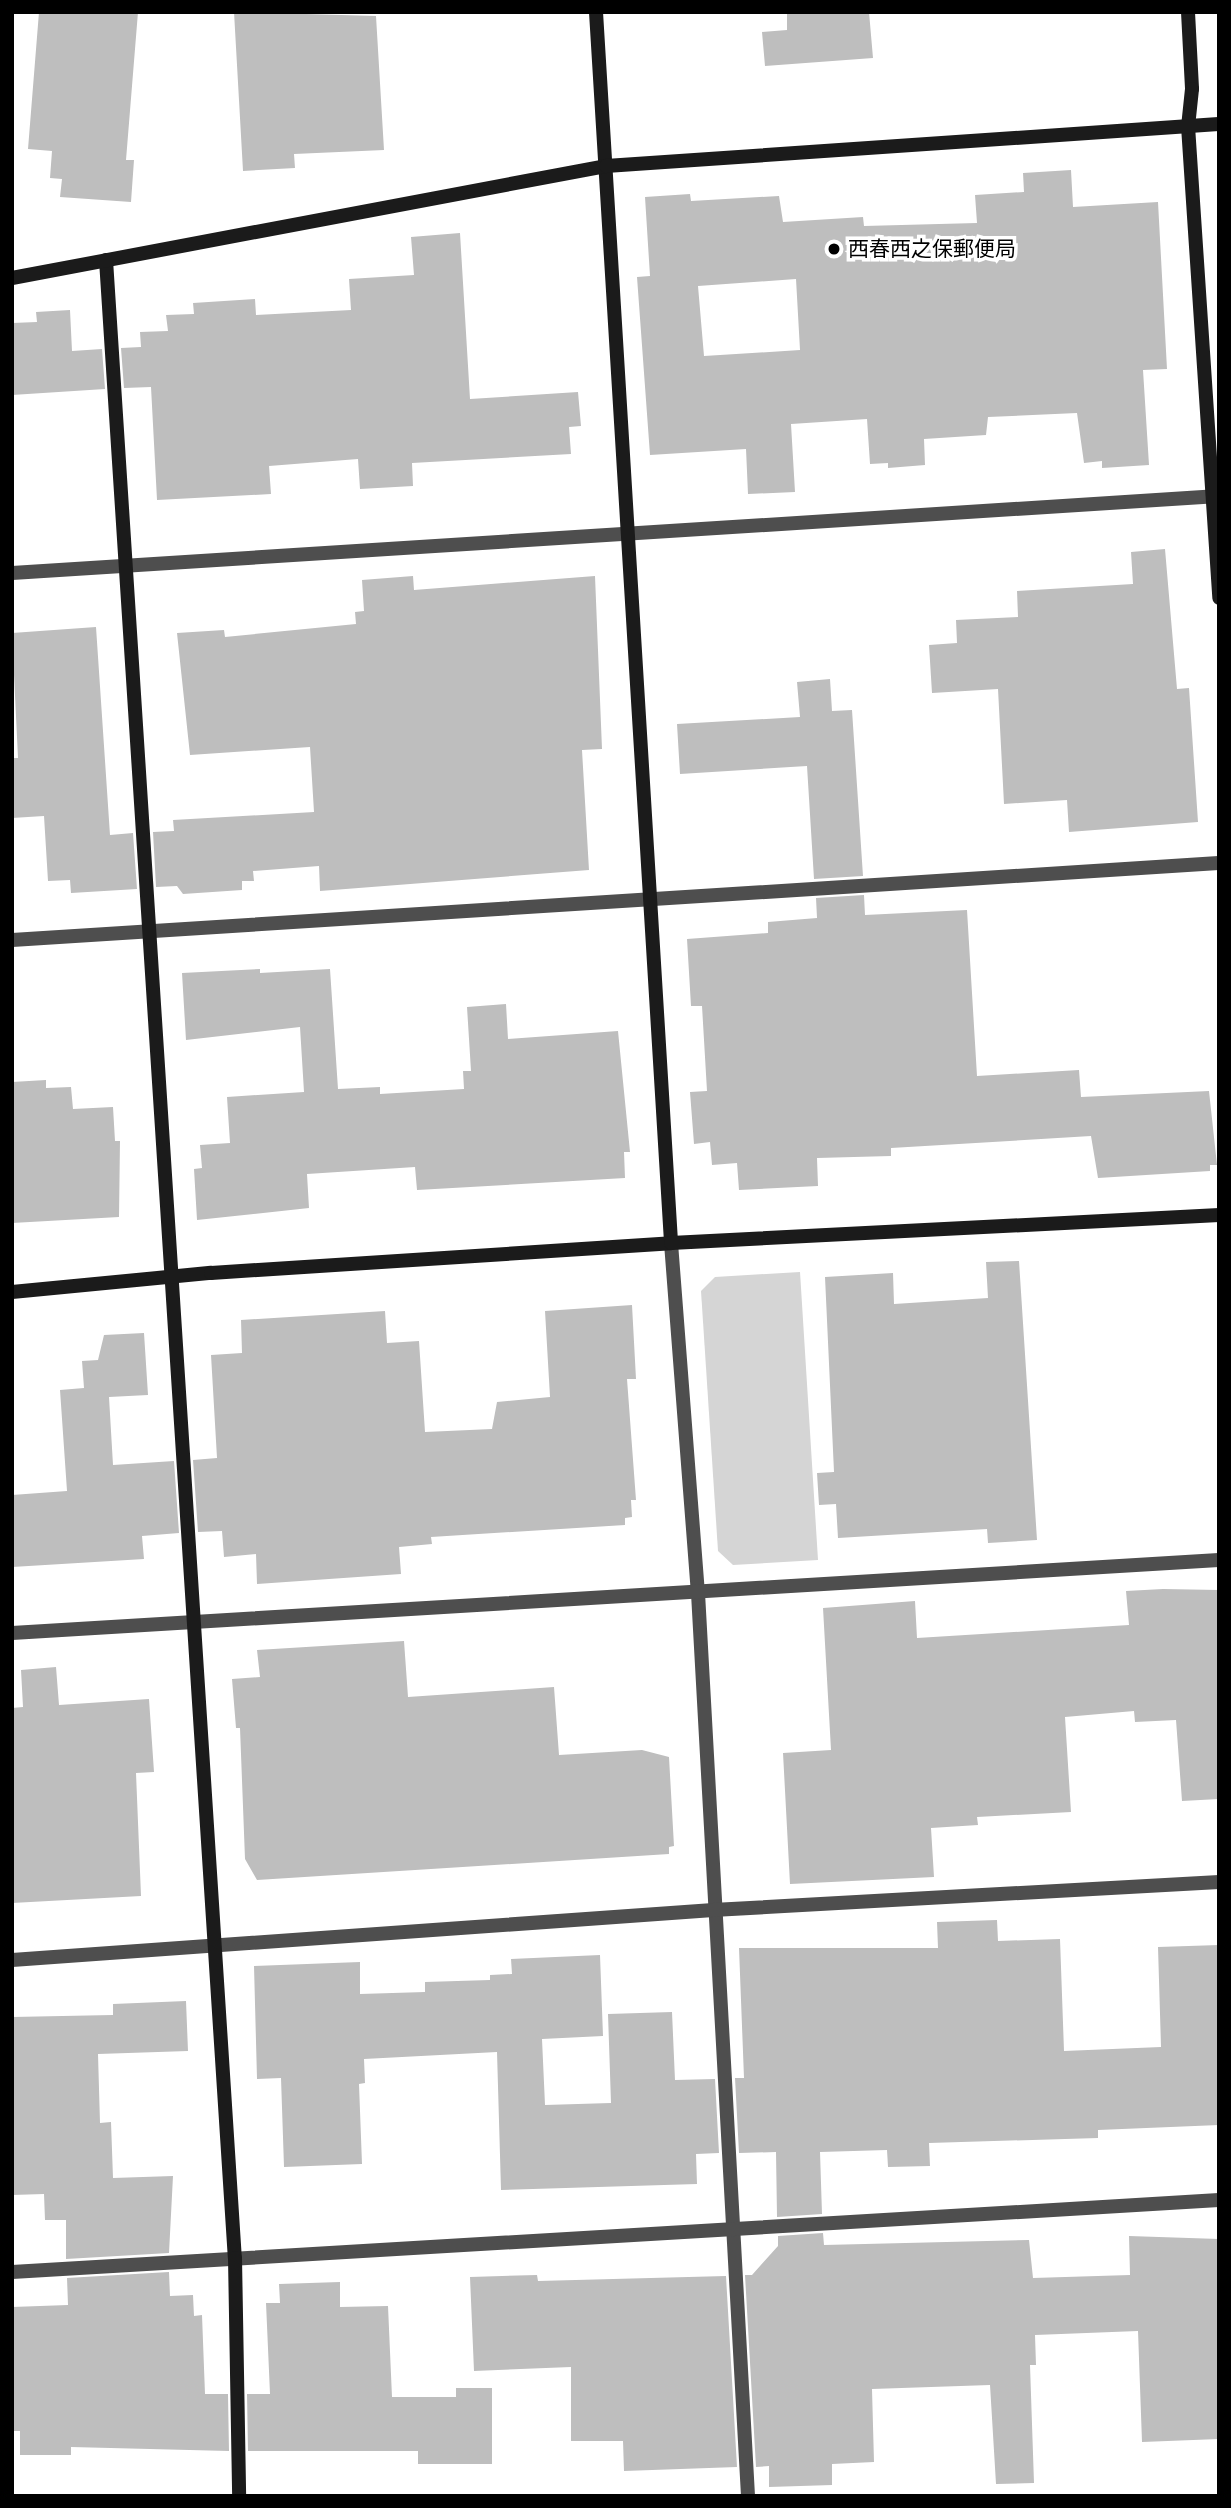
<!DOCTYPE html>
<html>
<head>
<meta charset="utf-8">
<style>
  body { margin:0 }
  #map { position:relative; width:1231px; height:2508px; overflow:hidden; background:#fff; font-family:"Work Sans","Noto Sans JP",sans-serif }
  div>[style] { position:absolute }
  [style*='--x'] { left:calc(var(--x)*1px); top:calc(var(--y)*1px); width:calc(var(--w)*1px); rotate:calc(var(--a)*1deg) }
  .green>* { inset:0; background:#d5d5d5 }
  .building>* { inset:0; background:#bebebe }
  .street>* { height:14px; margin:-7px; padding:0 7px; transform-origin:7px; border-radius:7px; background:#4e4e4e }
  .secondary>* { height:14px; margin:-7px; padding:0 7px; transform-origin:7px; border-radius:7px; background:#1b1b1b }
  .dots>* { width:19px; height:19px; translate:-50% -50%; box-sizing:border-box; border:4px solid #fff; border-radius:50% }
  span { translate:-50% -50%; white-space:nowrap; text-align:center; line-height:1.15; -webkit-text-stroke:7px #fff; paint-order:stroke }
  .poi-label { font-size:21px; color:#000 }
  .left { translate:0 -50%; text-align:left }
  .frame { position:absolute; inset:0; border:14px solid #000; pointer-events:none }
</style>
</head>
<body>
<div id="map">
  <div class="green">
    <i style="clip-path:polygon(800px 1272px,818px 1560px,733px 1565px,718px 1551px,701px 1291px,715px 1277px)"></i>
  </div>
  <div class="building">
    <i style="clip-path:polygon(39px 12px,138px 12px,126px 160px,134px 160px,131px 202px,60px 197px,62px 179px,50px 178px,52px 151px,28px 149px)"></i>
    <i style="clip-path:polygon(234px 12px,376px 16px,384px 150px,294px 154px,295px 168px,243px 171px)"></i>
    <i style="clip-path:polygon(787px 12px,869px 12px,873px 58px,765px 66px,762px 32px,787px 30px)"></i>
    <i style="clip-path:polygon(evenodd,1071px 170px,1073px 207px,1158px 202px,1167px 369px,1143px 370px,1149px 465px,1102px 468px,1102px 461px,1084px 463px,1077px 413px,988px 417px,986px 435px,924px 439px,925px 465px,888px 468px,888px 463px,870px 464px,867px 419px,791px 424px,795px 492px,748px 494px,746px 449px,650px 455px,637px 277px,650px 276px,645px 197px,690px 194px,691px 201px,779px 196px,783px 222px,863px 217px,864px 226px,977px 223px,975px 195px,1024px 192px,1023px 173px,1071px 170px,796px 279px,800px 350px,704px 356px,698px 286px,796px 279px)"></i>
    <i style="clip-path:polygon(460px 233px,470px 399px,578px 392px,581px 426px,569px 427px,571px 454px,412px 463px,413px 486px,360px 489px,358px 459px,269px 466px,271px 494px,157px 500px,151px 387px,124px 388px,121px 348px,141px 347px,140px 332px,168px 331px,166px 315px,194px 314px,193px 303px,255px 299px,256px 315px,351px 310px,349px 279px,414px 275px,411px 237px)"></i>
    <i style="clip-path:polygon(70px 310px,72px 351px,102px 349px,105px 389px,12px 395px,12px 323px,37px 322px,36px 312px)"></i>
    <i style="clip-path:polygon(1165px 549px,1177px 689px,1189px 688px,1198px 822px,1069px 832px,1067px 800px,1004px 804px,998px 689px,932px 693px,929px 645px,957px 643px,956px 620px,1018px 617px,1017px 591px,1133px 584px,1131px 552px)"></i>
    <i style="clip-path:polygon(413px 576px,414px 590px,595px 576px,602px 749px,582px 750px,589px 870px,320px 891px,319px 866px,253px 871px,254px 881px,242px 881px,242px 890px,183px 894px,177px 886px,156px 887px,153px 832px,174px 831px,173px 820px,314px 812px,310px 747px,190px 755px,177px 633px,224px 630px,225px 637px,356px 624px,355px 612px,364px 611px,362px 580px)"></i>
    <i style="clip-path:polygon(96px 627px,110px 835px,133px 833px,137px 889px,71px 893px,70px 880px,48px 881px,44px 816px,12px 818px,12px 758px,18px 758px,12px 633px)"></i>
    <i style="clip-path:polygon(830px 679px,832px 711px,852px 710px,863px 876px,814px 879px,807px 766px,680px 774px,677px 724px,800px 717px,797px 682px)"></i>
    <i style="clip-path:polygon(864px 895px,865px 915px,967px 910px,977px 1076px,1079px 1070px,1081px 1097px,1209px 1091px,1217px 1165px,1210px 1165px,1210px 1171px,1098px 1178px,1091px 1136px,891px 1148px,891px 1156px,817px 1158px,818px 1186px,739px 1190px,737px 1163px,712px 1165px,710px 1142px,694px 1144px,690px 1092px,707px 1091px,702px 1006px,691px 1006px,687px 939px,768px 933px,768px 922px,817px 918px,816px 898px)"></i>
    <i style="clip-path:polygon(260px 969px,260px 973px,330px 969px,338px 1089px,380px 1087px,380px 1094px,464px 1089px,463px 1071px,471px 1071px,467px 1007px,506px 1004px,508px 1039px,618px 1031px,630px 1152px,624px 1152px,625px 1178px,417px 1190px,415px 1167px,307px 1174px,309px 1208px,197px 1220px,194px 1169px,202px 1168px,200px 1145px,230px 1143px,227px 1097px,304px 1092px,300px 1027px,186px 1040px,182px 973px)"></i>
    <i style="clip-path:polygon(46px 1080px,46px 1088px,71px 1087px,73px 1109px,113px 1107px,115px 1141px,120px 1141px,119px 1217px,12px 1223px,12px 1082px)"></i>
    <i style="clip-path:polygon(1019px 1261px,1037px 1540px,988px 1543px,987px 1529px,838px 1538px,836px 1504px,819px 1505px,817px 1473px,834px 1472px,825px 1277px,893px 1273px,894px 1304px,988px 1298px,986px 1262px)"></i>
    <i style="clip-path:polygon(632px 1305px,636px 1379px,627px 1379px,636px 1500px,631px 1500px,632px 1517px,625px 1518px,625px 1525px,431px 1537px,432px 1544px,399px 1547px,401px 1574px,257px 1584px,256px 1554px,224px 1557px,222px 1531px,198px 1532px,193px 1460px,217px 1458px,211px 1355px,242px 1353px,241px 1320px,385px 1311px,387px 1343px,419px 1341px,425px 1432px,492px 1429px,497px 1402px,550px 1397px,545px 1311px)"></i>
    <i style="clip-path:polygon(144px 1333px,148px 1395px,109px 1397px,113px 1465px,174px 1461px,179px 1533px,142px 1536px,144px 1559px,12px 1567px,12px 1495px,67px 1491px,60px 1390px,84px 1388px,82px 1361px,98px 1360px,104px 1335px)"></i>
    <i style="clip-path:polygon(1163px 1589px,1219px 1590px,1219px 1799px,1182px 1801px,1176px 1720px,1135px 1722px,1134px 1711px,1065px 1717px,1071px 1812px,977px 1817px,978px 1825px,931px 1828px,934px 1877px,790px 1884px,783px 1753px,831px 1750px,823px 1608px,915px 1601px,917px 1638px,1048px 1630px,1129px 1625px,1126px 1591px)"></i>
    <i style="clip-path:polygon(404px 1641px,408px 1697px,554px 1687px,559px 1755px,642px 1750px,669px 1757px,674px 1846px,669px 1847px,669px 1854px,257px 1880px,245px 1859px,240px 1728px,236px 1728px,232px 1679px,260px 1677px,257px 1650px)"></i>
    <i style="clip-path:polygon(56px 1667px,59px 1705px,149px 1699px,154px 1772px,136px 1773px,141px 1896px,12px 1903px,12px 1708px,23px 1707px,21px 1670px)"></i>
    <i style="clip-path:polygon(997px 1920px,998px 1941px,1060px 1939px,1064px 2051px,1161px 2047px,1158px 1947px,1219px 1945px,1219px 2125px,1098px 2130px,1098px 2138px,929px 2143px,930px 2166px,888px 2167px,887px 2150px,820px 2152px,822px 2214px,777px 2217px,776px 2152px,739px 2153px,735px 2078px,744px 2078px,739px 1948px,938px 1948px,937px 1922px)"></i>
    <i style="clip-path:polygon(600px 1955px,603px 2036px,542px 2039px,545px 2105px,611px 2103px,608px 2014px,672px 2012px,675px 2080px,715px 2079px,719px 2153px,696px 2154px,697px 2184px,501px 2190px,497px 2052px,364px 2059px,365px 2083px,359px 2084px,362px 2164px,284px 2167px,281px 2078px,257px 2079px,254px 1966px,360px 1962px,360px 1994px,425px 1992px,425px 1982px,490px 1980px,490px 1975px,512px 1974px,511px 1959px)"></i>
    <i style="clip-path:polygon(186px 2001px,188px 2051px,98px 2054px,100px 2123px,111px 2122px,113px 2178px,173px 2176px,169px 2253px,66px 2259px,66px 2220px,45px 2220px,44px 2194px,12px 2195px,12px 2017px,113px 2015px,113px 2004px)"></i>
    <i style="clip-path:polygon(823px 2233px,824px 2245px,1029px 2240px,1033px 2278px,1130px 2275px,1129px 2236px,1219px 2239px,1219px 2439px,1142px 2442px,1138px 2331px,1035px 2335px,1036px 2365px,1030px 2365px,1034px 2483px,996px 2484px,990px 2385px,872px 2389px,874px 2462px,832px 2464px,832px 2485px,769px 2487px,769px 2466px,756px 2467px,745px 2275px,752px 2275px,778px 2246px,778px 2236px)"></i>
    <i style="clip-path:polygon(169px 2272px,170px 2296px,193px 2295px,194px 2316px,202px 2315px,205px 2394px,228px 2394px,229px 2451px,71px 2447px,71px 2455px,20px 2455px,20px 2431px,12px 2431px,12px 2307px,68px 2305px,67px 2278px)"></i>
    <i style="clip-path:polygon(537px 2275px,538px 2281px,726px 2276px,737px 2467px,624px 2471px,623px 2441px,571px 2441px,571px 2367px,474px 2371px,470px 2277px)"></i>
    <i style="clip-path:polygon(340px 2282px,340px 2307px,388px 2306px,392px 2397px,456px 2397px,456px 2388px,492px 2388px,492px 2464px,418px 2464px,418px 2451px,248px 2451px,247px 2394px,270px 2394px,266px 2303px,280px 2303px,279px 2284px)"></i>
  </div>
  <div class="street">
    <i style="--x:12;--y:573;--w:1209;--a:-3.65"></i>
    <i style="--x:12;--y:940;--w:1209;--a:-3.65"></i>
    <i style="--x:671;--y:1243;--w:351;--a:85.6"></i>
    <i style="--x:698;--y:1593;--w:904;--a:86.83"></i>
    <i style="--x:12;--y:1633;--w:1209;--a:-3.46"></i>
    <i style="--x:12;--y:1960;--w:703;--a:-4.08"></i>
    <i style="--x:713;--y:1910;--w:507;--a:-3.17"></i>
    <i style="--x:12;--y:2272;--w:1209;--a:-3.41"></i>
  </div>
  <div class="secondary">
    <i style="--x:596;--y:12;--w:1233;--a:86.51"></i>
    <i style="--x:1188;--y:12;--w:77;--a:87"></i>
    <i style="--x:1192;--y:89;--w:37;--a:96"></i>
    <i style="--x:1188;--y:126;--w:473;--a:86.2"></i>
    <i style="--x:106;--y:260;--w:2002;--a:86.31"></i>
    <i style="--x:235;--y:2258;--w:238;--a:89"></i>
    <i style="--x:12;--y:278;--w:604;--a:-10.68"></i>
    <i style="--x:606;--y:166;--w:614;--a:-3.92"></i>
    <i style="--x:12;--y:1292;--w:200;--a:-5.5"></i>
    <i style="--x:211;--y:1273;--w:461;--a:-3.7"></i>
    <i style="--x:671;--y:1243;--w:549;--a:-2.92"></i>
  </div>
  <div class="dots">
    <i style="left:834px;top:249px;background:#000"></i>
  </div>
  <div class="poi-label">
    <span class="left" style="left:848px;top:249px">西春西之保郵便局</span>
  </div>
  <div class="frame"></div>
</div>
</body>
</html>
